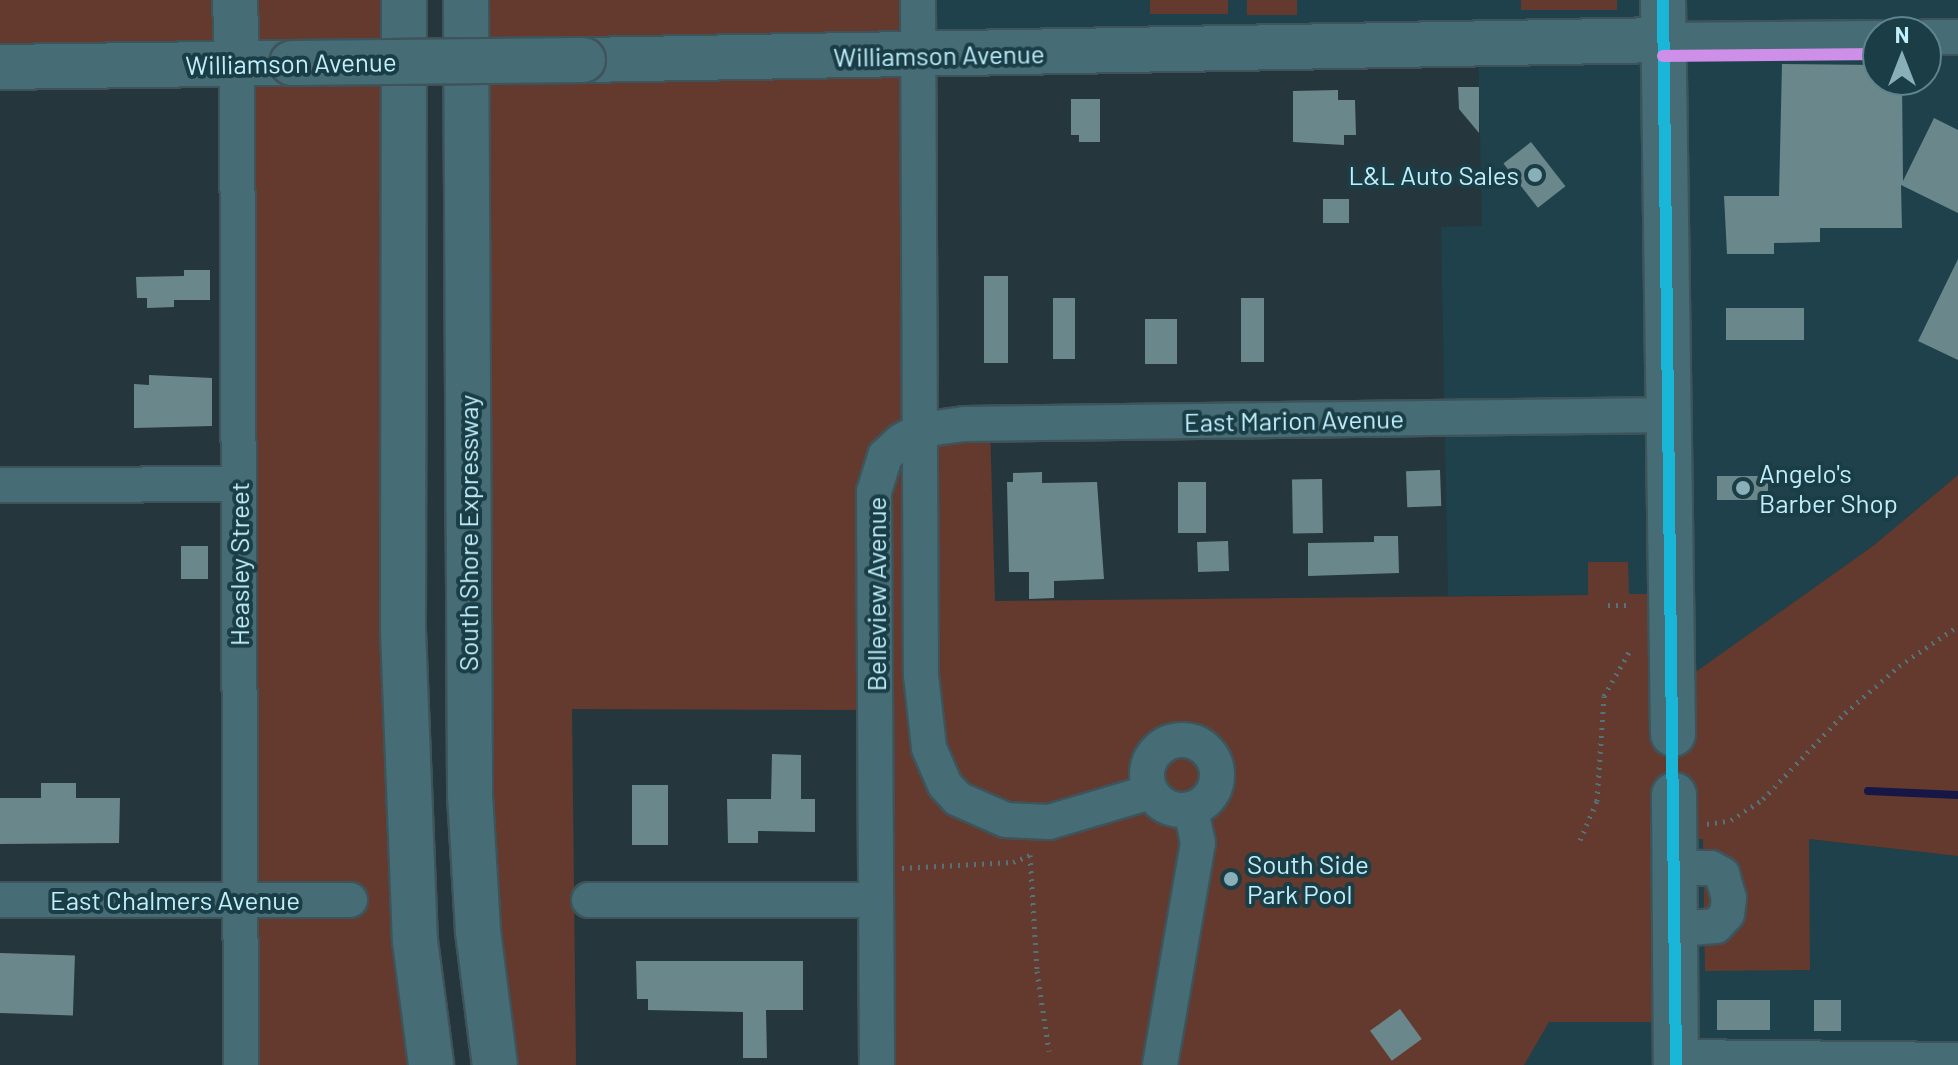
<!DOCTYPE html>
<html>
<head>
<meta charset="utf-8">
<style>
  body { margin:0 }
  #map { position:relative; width:1958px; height:1065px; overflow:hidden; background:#25373c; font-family:Barlow,sans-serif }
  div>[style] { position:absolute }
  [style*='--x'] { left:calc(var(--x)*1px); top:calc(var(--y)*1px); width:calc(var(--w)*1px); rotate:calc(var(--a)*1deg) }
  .built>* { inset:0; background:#1e414b }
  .green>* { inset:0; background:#643a2e; transform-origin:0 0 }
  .stream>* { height:8px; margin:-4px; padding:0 4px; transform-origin:4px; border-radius:4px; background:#161746 }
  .building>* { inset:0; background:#6a888b; transform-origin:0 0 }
  .path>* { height:5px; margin-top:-2.5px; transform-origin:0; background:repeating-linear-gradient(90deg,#557279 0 2px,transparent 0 8px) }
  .roads { filter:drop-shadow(2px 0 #3e545a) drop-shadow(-2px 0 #3e545a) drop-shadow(0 2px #3e545a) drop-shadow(0 -2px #3e545a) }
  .minor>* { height:34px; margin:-17px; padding:0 17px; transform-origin:17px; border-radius:17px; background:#466d76 }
  .minor>.ring { margin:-17px; padding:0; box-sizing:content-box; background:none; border:34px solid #466d76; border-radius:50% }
  .major>* { height:44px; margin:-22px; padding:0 22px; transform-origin:22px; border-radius:22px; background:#466d76 }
  .highway>* { height:44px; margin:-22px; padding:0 22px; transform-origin:22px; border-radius:22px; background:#466d76 }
  .bridges { filter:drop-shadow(2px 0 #3e545a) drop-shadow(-2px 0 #3e545a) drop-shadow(0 2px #3e545a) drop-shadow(0 -2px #3e545a) }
  .major-bridge>* { height:44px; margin:-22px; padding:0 22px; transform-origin:22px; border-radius:22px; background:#466d76 }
  .bus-1>* { height:12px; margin:-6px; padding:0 6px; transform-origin:6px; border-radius:6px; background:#1ab6d8 }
  .bus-2>* { height:12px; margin:-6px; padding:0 6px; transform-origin:6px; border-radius:6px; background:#ce8fe9 }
  .dots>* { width:22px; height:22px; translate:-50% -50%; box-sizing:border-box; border:4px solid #1b3d46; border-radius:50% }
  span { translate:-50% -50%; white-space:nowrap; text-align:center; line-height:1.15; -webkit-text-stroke:8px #1b3d46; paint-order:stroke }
  .street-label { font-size:26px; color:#bfeffd }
  .poi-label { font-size:26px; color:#bfeffd }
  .right { translate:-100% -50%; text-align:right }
  .left { translate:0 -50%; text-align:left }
  .north { position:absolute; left:1862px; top:16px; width:80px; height:80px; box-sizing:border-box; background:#1b3d46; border:2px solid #5d848f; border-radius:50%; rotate:0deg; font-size:22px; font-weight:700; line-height:32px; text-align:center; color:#bfeffd }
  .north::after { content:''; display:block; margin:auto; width:28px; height:36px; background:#89afb9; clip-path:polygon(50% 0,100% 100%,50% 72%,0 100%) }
</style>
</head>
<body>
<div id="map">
  <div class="built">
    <i style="clip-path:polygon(evenodd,918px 0,1958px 0,1958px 475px,1873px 546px,1672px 689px,1671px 594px,1448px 596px,1441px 227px,1482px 226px,1478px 44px,918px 55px,918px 0,1878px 32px,1926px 32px,1926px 80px,1878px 80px,1878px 32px)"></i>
    <i style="clip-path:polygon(1623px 832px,1808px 839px,1958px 856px,1958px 1065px,1476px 1065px)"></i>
  </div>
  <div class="green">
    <i style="clip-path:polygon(0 0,404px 0,431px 1065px,241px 1065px,237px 64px,0 67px)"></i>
    <i style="clip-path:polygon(466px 0,918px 0,921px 429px,990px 424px,995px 601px,1588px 595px,1588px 562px,1628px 562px,1629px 594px,1671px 594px,1673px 688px,1873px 546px,1958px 475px,1958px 856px,1809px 839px,1810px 970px,1705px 971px,1703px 839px,1674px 839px,1676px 1022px,1549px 1022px,1524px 1065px,877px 1065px,876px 710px,572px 709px,576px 1065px,495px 1065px)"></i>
    <i style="left:1150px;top:0;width:78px;height:14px"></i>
    <i style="left:1247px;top:0;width:50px;height:15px"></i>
    <i style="left:1521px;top:0;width:96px;height:10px"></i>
  </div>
  <div class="stream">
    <i style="--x:1868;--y:791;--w:90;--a:2.5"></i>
  </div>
  <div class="building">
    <i style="clip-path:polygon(1782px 64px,1878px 65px,1878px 80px,1902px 80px,1903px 181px,1934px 118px,1958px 130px,1958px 213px,1901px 185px,1902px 228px,1820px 228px,1820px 242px,1774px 243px,1774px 254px,1727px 254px,1724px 196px,1779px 196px)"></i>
    <i style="clip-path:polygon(1458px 87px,1479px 87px,1479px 133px,1459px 109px)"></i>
    <i style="clip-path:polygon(1338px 90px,1338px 100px,1355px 100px,1356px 135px,1344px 135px,1344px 145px,1293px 142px,1293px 91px)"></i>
    <i style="clip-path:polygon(1071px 99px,1100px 99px,1100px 142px,1079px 142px,1079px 135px,1071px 135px)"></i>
    <i style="left:1531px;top:142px;width:56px;height:35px;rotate:52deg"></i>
    <i style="left:1323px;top:199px;width:26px;height:24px"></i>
    <i style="clip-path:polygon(1958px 259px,1958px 360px,1918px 341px)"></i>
    <i style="clip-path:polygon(184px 270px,210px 270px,210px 300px,174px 300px,174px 307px,147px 308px,147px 298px,137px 298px,136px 277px,184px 276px)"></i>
    <i style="left:1008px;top:276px;width:87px;height:24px;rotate:90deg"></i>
    <i style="left:1053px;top:298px;width:22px;height:61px"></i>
    <i style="left:1241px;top:298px;width:23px;height:64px"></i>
    <i style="left:1726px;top:308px;width:78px;height:32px"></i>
    <i style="left:1145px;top:319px;width:32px;height:45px"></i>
    <i style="clip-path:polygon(149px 375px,212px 378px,212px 426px,134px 428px,134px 384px,149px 385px)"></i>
    <i style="left:1440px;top:470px;width:36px;height:34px;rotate:88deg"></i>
    <i style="clip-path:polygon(1042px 472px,1042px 483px,1097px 482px,1104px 579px,1054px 581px,1054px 598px,1029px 599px,1029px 572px,1009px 572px,1007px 482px,1013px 482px,1013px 473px)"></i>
    <i style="left:1717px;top:476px;width:51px;height:24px"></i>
    <i style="left:1322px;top:479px;width:54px;height:30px;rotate:89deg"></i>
    <i style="left:1178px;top:482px;width:28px;height:51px"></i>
    <i style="clip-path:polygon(1374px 536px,1398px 536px,1399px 573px,1308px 576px,1308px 543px,1374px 542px)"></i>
    <i style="left:1228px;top:541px;width:30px;height:31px;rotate:88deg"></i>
    <i style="left:181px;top:546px;width:27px;height:33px"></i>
    <i style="clip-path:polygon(772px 754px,801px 755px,801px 799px,815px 799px,815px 832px,758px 831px,758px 843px,728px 843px,727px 799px,771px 799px)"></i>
    <i style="clip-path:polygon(41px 783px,76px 783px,76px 798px,120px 798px,119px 843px,0 844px,0 798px,41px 798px)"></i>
    <i style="left:632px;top:785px;width:36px;height:60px"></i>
    <i style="left:0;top:953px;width:75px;height:60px;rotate:2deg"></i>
    <i style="clip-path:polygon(636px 961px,803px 961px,803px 1010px,766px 1010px,767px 1058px,743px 1058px,743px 1012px,648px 1010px,648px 999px,637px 999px)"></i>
    <i style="left:1717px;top:1000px;width:53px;height:30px"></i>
    <i style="left:1814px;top:1000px;width:27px;height:31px"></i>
    <i style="left:1400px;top:1009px;width:37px;height:37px;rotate:54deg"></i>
  </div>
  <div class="path">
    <i style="--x:1608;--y:605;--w:21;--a:0"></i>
    <i style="--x:1707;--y:824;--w:24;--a:-9"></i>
    <i style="--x:1731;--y:820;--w:38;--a:-33"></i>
    <i style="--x:1763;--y:799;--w:119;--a:-46.4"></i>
    <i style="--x:1845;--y:713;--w:72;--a:-41"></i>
    <i style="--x:1899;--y:666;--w:71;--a:-34.1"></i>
    <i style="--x:1580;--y:840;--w:43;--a:-66.4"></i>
    <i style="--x:1597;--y:801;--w:105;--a:-86.2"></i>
    <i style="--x:1604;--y:696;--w:51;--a:-60.4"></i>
    <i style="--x:1030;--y:855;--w:116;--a:86.5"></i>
    <i style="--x:1037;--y:971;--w:81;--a:81.5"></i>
    <i style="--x:902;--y:868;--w:111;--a:-3.1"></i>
    <i style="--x:1013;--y:862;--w:18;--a:-22"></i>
  </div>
  <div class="roads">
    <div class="minor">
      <i style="--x:918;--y:0;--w:675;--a:89.75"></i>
      <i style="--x:921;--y:675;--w:73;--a:83.7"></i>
      <i style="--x:929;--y:748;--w:40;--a:66.6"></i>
      <i style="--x:945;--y:785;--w:19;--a:47"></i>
      <i style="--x:958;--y:799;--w:52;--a:23.6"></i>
      <i style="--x:1006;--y:820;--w:43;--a:2.7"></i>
      <i style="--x:1049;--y:822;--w:105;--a:-16.5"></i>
      <i style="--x:1926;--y:37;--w:32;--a:0"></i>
      <i style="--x:1663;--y:40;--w:215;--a:-0.5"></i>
      <i style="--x:237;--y:63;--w:1002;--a:89.77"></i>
      <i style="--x:0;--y:485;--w:238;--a:-0.2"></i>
      <i class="ring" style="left:1147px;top:740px;width:36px;height:36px"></i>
      <i style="--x:1674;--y:867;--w:37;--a:2"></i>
      <i style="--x:1711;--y:868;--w:13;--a:29"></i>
      <i style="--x:1722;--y:874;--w:25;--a:74"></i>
      <i style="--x:1729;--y:898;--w:16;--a:97"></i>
      <i style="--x:1727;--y:914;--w:16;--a:133"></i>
      <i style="--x:1716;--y:926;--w:41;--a:175.8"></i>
      <i style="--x:0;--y:900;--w:350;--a:0"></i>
      <i style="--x:589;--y:900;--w:287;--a:0"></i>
      <i style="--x:1676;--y:1057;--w:282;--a:0.6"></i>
      <i style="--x:877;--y:1065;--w:573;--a:-90.3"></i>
      <i style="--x:874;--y:492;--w:38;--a:-73"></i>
      <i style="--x:885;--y:456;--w:22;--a:-43"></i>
      <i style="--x:901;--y:441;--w:23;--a:-29"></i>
      <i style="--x:921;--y:430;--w:44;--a:-7.8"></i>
      <i style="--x:965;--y:424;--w:703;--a:-0.73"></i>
      <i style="--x:1160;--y:1065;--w:225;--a:-80.3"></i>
      <i style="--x:1198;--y:843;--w:35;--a:-102"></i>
    </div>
    <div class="major">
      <i style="--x:1663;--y:0;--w:734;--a:89.22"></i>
      <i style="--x:583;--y:60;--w:1080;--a:-1.06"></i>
      <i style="--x:0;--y:67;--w:292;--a:-0.8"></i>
      <i style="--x:1674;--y:795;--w:270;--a:89.6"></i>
    </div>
    <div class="highway">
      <i style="--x:235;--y:0;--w:63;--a:88.2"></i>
      <i style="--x:404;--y:0;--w:630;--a:90.09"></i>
      <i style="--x:403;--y:630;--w:311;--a:87.8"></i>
      <i style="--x:415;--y:941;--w:125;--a:82.6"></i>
      <i style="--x:466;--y:0;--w:795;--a:89.71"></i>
      <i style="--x:470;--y:795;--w:136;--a:86.6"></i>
      <i style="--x:478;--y:931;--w:135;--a:82.8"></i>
    </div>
  </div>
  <div class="bridges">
    <div class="major-bridge">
      <i style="--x:292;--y:63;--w:291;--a:-0.6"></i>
    </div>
  </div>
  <div class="bus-1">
    <i style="--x:1663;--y:0;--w:1065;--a:89.3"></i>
  </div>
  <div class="bus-2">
    <i style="--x:1663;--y:56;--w:215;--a:-0.5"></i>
  </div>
  <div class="dots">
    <i style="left:1535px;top:175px;background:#89afb9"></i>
    <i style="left:1743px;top:488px;background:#89afb9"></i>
    <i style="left:1231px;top:879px;background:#89afb9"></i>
  </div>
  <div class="street-label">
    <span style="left:939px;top:55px;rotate:-1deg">Williamson Avenue</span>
    <span style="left:291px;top:63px;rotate:-1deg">Williamson Avenue</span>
    <span style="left:1294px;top:420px;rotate:-1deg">East Marion Avenue</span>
    <span style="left:468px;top:533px;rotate:-90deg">South Shore Expressway</span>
    <span style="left:239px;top:564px;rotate:-90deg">Heasley Street</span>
    <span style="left:876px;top:594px;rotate:-90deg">Belleview Avenue</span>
    <span style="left:175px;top:900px">East Chalmers Avenue</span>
  </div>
  <div class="poi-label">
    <span class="right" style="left:1519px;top:175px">L&amp;L Auto Sales</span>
    <span class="left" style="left:1759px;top:488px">Angelo's<br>Barber Shop</span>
    <span class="left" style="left:1247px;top:879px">South Side<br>Park Pool</span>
  </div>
  <div class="north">N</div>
</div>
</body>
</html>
